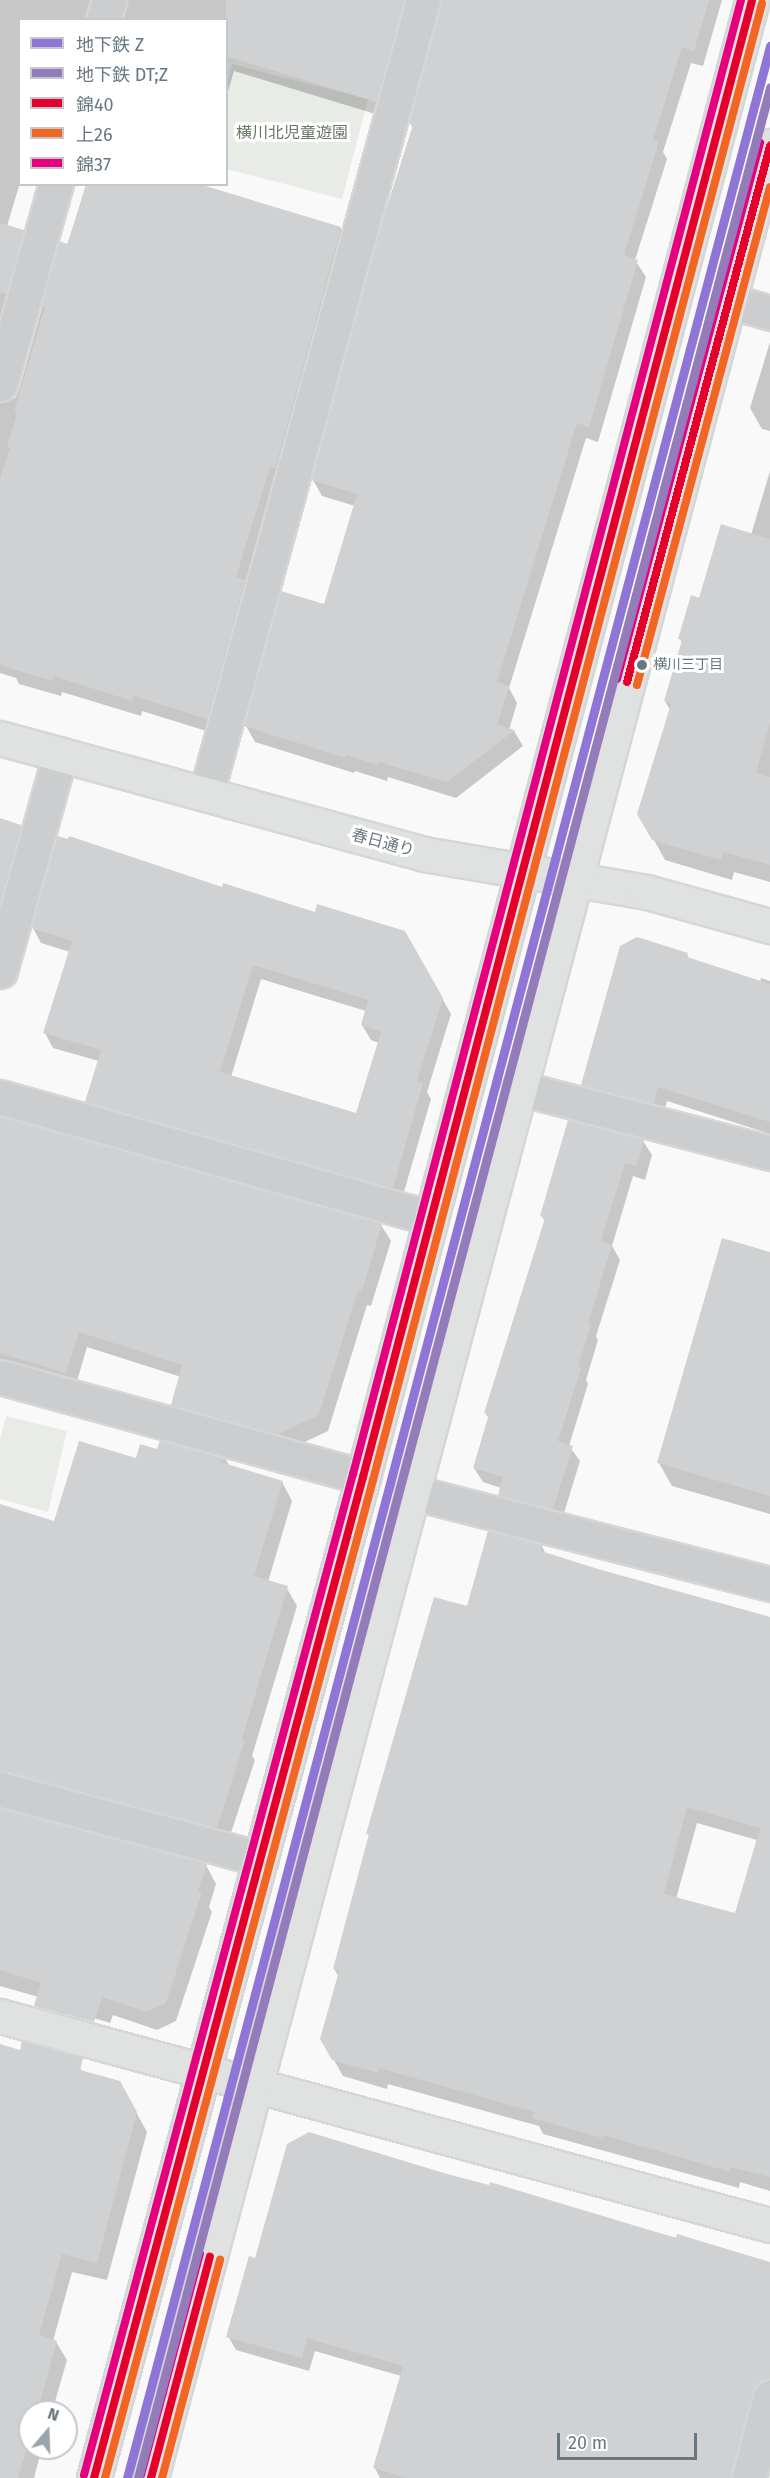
<!DOCTYPE html>
<html>
<head>
<meta charset="utf-8">
<style>
  body { margin:0 }
  #map { position:relative; width:770px; height:2478px; overflow:hidden; background:#f9f9f9; font-family:"Fira Sans","Noto Sans JP",sans-serif }
  div>[style] { position:absolute }
  [style*='--x'] { left:calc(var(--x)*1px); top:calc(var(--y)*1px); width:calc(var(--w)*1px); rotate:calc(var(--a)*1deg) }
  .green>* { inset:0; background:#e8ebe6 }
  .shadow>* { inset:0; background:#0003 }
  .building>* { inset:0; background:#cfd1d2 }
  .roads { filter:drop-shadow(2px 0 #d5d6d7) drop-shadow(-2px 0 #d5d6d7) drop-shadow(0 2px #d5d6d7) drop-shadow(0 -2px #d5d6d7) }
  .street>* { height:33px; margin:-16.5px; padding:0 16.5px; transform-origin:16.5px; border-radius:16.5px; background:#cccdce }
  .secondary>* { height:33px; margin:-16.5px; padding:0 16.5px; transform-origin:16.5px; border-radius:16.5px; background:#e0e1e1 }
  .bus-1>* { height:8px; margin:-4px; padding:0 4px; transform-origin:4px; border-radius:4px; background:#e4002b }
  .bus-2>* { height:8px; margin:-4px; padding:0 4px; transform-origin:4px; border-radius:4px; background:#f26522 }
  .bus-3>* { height:8px; margin:-4px; padding:0 4px; transform-origin:4px; border-radius:4px; background:#e5007d }
  .metro-1>* { height:9px; margin:-4.5px; padding:0 4.5px; transform-origin:4.5px; border-radius:4.5px; background:#8f76d6 }
  .metro-2>* { height:9px; margin:-4.5px; padding:0 4.5px; transform-origin:4.5px; border-radius:4.5px; background:#937cb9 }
  .dots>* { width:16px; height:16px; translate:-50% -50%; box-sizing:border-box; border:3px solid #fff; border-radius:50% }
  span { translate:-50% -50%; white-space:nowrap; text-align:center; line-height:1.15; -webkit-text-stroke:6px #fff; paint-order:stroke }
  .bus-label { font-size:14px; color:#667781 }
  .left { translate:0 -50%; text-align:left }
  .park-label { font-size:16px; color:#697a65 }
  .street-label { font-size:16px; color:#667781 }
  .legend { position:absolute; left:18px; top:18px; width:210px; height:168px; box-sizing:border-box; background:#fff; border:2px solid #c2c9cd; margin:0; padding:8px 10px; list-style:none; font-size:18px; color:#667781 }
  .legend li { display:flex; align-items:center; gap:12px; height:30px }
  .legend b { width:30px; border:2px solid #c2c9cd }
  .north { position:absolute; left:18px; top:2400px; width:60px; height:60px; box-sizing:border-box; background:#fff; border:2px solid #c2c9cd; border-radius:50%; rotate:19deg; font-size:16px; font-weight:700; line-height:24px; text-align:center; color:#667781 }
  .north::after { content:''; display:block; margin:auto; width:21px; height:27px; background:#99a4ab; clip-path:polygon(50% 0,100% 100%,50% 72%,0 100%) }
  .scale { position:absolute; left:557px; top:2433px; width:140px; height:27px; box-sizing:border-box; border:3px solid #667781; border-top:0; padding-left:8px; font-size:18px; line-height:21px; white-space:nowrap; color:#667781; -webkit-text-stroke:4px #fff; paint-order:stroke }
</style>
</head>
<body>
<div id="map">
  <div class="green">
    <i style="clip-path:polygon(232px 64px,368px 99px,342px 199px,227px 169px,227px 85px)"></i>
    <i style="clip-path:polygon(6px 1416px,67px 1431px,48px 1512px,0 1499px,0 1439px)"></i>
  </div>
  <div class="shadow">
    <i style="clip-path:polygon(0 0,109px 0,97px 20px,20px 20px,20px 183px,7px 226px,23px 231px,32px 247px,0 361px)"></i>
    <i style="clip-path:polygon(128px 0,423px 0,385px 117px,234px 71px,226px 98px,226px 20px,123px 20px)"></i>
    <i style="clip-path:polygon(442px 0,722px 0,703px 66px,691px 63px,663px 152px,667px 159px,635px 260px,646px 277px,598px 442px,586px 438px,509px 688px,517px 703px,509px 730px,514px 731px,523px 746px,456px 798px,388px 777px,387px 781px,355px 771px,354px 773px,255px 742px,246px 726px,325px 606px,355px 506px,322px 496px,313px 480px,413px 128px,410px 123px)"></i>
    <i style="clip-path:polygon(87px 184px,205px 184px,204px 188px,340px 228px,350px 244px,216px 734px,142px 711px,141px 716px,62px 692px,61px 696px,19px 684px,16px 678px,0 673px,0 403px,15px 398px,19px 390px,60px 243px,67px 245px)"></i>
    <i style="clip-path:polygon(770px 342px,770px 431px,762px 429px,750px 408px)"></i>
    <i style="clip-path:polygon(770px 471px,770px 882px,734px 872px,732px 880px,665px 860px,639px 813px,670px 710px,665px 701px,683px 644px,680px 639px,700px 599px,751px 535px)"></i>
    <i style="clip-path:polygon(0 820px,20px 826px,29px 842px,0 931px)"></i>
    <i style="clip-path:polygon(evenodd,223px 889px,316px 914px,404px 932px,451px 1014px,427px 1092px,431px 1099px,401px 1202px,95px 1116px,87px 1101px,99px 1061px,53px 1048px,45px 1033px,70px 952px,41px 943px,33px 928px,223px 889px,261px 979px,366px 1011px,362px 1025px,371px 1040px,379px 1043px,357px 1115px,231px 1077px,261px 979px)"></i>
    <i style="clip-path:polygon(687px 955px,690px 960px,760px 982px,761px 978px,770px 981px,770px 1134px,667px 1101px,662px 1118px,591px 1100px,583px 1084px)"></i>
    <i style="clip-path:polygon(0 1118px,381px 1225px,391px 1241px,371px 1306px,367px 1305px,328px 1431px,288px 1450px,182px 1420px,172px 1404px,181px 1377px,87px 1347px,75px 1388px,0 1365px)"></i>
    <i style="clip-path:polygon(643px 1141px,652px 1155px,645px 1180px,633px 1176px,612px 1246px,620px 1260px,596px 1336px,598px 1340px,586px 1380px,588px 1384px,569px 1446px,580px 1461px,561px 1523px,508px 1509px,500px 1495px,501px 1488px,483px 1482px,474px 1468px,489px 1419px,485px 1412px,545px 1222px,542px 1216px)"></i>
    <i style="clip-path:polygon(770px 1253px,770px 1514px,672px 1486px,659px 1463px)"></i>
    <i style="clip-path:polygon(161px 1442px,226px 1460px,230px 1467px,282px 1482px,292px 1501px,268px 1582px,286px 1587px,297px 1606px,252px 1756px,255px 1760px,227px 1845px,0 1792px,0 1506px,55px 1523px,137px 1460px,158px 1451px)"></i>
    <i style="clip-path:polygon(evenodd,542px 1546px,546px 1555px,770px 1618px,770px 2191px,740px 2182px,739px 2188px,543px 2134px,539px 2126px,388px 2084px,387px 2089px,343px 2076px,322px 2039px,339px 1977px,334px 1969px,370px 1837px,368px 1834px,468px 1608px,542px 1546px,697px 1823px,757px 1840px,736px 1915px,676px 1899px,697px 1823px)"></i>
    <i style="clip-path:polygon(0 1810px,206px 1865px,216px 1884px,209px 1907px,212px 1912px,176px 2021px,157px 2030px,113px 2015px,110px 2023px,52px 2005px,49px 2000px,0 1986px)"></i>
    <i style="clip-path:polygon(0 2046px,80px 2068px,83px 2073px,130px 2101px,147px 2132px,107px 2280px,72px 2272px,53px 2341px,56px 2342px,67px 2360px,52px 2412px,30px 2412px,30px 2448px,42px 2448px,34px 2478px,0 2478px)"></i>
    <i style="clip-path:polygon(446px 2176px,770px 2263px,770px 2394px,740px 2478px,380px 2478px,375px 2468px,401px 2376px,315px 2351px,309px 2371px,236px 2350px,228px 2336px,256px 2259px)"></i>
  </div>
  <div class="building">
    <i style="clip-path:polygon(226px 0,404px 0,376px 102px,226px 56px)"></i>
    <i style="clip-path:polygon(441px 0,709px 0,694px 51px,682px 47px,653px 140px,659px 141px,624px 255px,638px 260px,589px 427px,577px 423px,497px 682px,509px 686px,497px 725px,515px 730px,447px 782px,379px 762px,378px 765px,346px 755px,345px 758px,244px 726px,281px 591px,324px 604px,357px 494px,311px 480px,377px 238px,413px 125px,409px 123px)"></i>
    <i style="clip-path:polygon(86px 184px,199px 184px,341px 227px,275px 469px,270px 467px,236px 577px,245px 580px,207px 719px,134px 696px,132px 701px,54px 676px,52px 681px,0 665px,0 479px,10px 448px,7px 447px,17px 413px,14px 412px,45px 307px,41px 306px,59px 241px,67px 244px,70px 237px)"></i>
    <i style="clip-path:polygon(0 223px,24px 230px,6px 294px,0 293px)"></i>
    <i style="clip-path:polygon(721px 524px,770px 539px,770px 722px,756px 773px,770px 777px,770px 865px,723px 852px,721px 860px,652px 840px,637px 814px,671px 704px,664px 701px,682px 640px,678px 639px,691px 595px,699px 598px)"></i>
    <i style="clip-path:polygon(0 818px,21px 825px,0 901px)"></i>
    <i style="clip-path:polygon(evenodd,57px 836px,68px 839px,69px 836px,222px 887px,223px 883px,315px 912px,317px 904px,405px 931px,443px 998px,417px 1081px,423px 1083px,393px 1188px,85px 1102px,101px 1050px,43px 1033px,72px 941px,31px 928px,57px 836px,253px 965px,368px 1000px,361px 1025px,381px 1032px,356px 1113px,220px 1072px,253px 965px)"></i>
    <i style="clip-path:polygon(637px 937px,688px 953px,687px 957px,770px 984px,770px 1122px,658px 1087px,654px 1104px,581px 1085px,620px 946px)"></i>
    <i style="clip-path:polygon(0 1116px,382px 1224px,362px 1291px,358px 1290px,319px 1415px,278px 1434px,171px 1405px,182px 1365px,79px 1332px,66px 1373px,0 1353px)"></i>
    <i style="clip-path:polygon(568px 1120px,644px 1140px,637px 1166px,625px 1163px,601px 1241px,612px 1245px,588px 1323px,591px 1324px,578px 1367px,581px 1368px,558px 1441px,573px 1446px,553px 1509px,498px 1495px,503px 1477px,473px 1468px,489px 1414px,484px 1413px,545px 1218px,540px 1216px)"></i>
    <i style="clip-path:polygon(722px 1238px,770px 1252px,770px 1496px,657px 1463px)"></i>
    <i style="clip-path:polygon(160px 1440px,227px 1459px,220px 1462px,283px 1481px,254px 1576px,288px 1586px,242px 1739px,245px 1740px,217px 1828px,0 1771px,0 1504px,54px 1521px,79px 1441px,136px 1458px,140px 1444px,157px 1449px)"></i>
    <i style="clip-path:polygon(evenodd,488px 1531px,543px 1545px,541px 1551px,598px 1569px,770px 1617px,770px 2177px,731px 2167px,730px 2172px,603px 2135px,602px 2138px,532px 2118px,534px 2112px,379px 2068px,378px 2073px,332px 2060px,320px 2039px,339px 1971px,333px 1969px,369px 1834px,366px 1834px,434px 1597px,467px 1606px,488px 1531px,687px 1807px,760px 1828px,735px 1913px,664px 1894px,687px 1807px)"></i>
    <i style="clip-path:polygon(0 1808px,207px 1864px,198px 1891px,202px 1892px,166px 2003px,146px 2012px,102px 1997px,94px 2022px,34px 2006px,41px 1983px,0 1970px)"></i>
    <i style="clip-path:polygon(22px 2041px,83px 2058px,80px 2070px,120px 2081px,137px 2112px,97px 2263px,62px 2254px,39px 2335px,57px 2341px,37px 2412px,30px 2412px,30px 2437px,18px 2478px,0 2478px,0 2044px,20px 2050px)"></i>
    <i style="clip-path:polygon(309px 2132px,447px 2174px,489px 2185px,490px 2182px,676px 2238px,677px 2234px,770px 2262px,770px 2379px,757px 2383px,752px 2392px,731px 2478px,407px 2478px,373px 2468px,403px 2366px,307px 2338px,302px 2358px,226px 2337px,249px 2256px,255px 2258px,287px 2144px)"></i>
  </div>
  <div class="roads">
    <div class="street">
      <i style="--x:103;--y:20;--w:21;--a:-73"></i>
      <i style="--x:730;--y:301;--w:42;--a:16.7"></i>
      <i style="--x:0;--y:384;--w:208;--a:-74.4"></i>
      <i style="--x:206;--y:794;--w:823;--a:-74.71"></i>
      <i style="--x:0;--y:971;--w:225;--a:-74.5"></i>
      <i style="--x:519;--y:1088;--w:259;--a:14.5"></i>
      <i style="--x:0;--y:1097;--w:447;--a:15.7"></i>
      <i style="--x:0;--y:1377;--w:377;--a:15.4"></i>
      <i style="--x:412;--y:1492;--w:370;--a:14.4"></i>
      <i style="--x:0;--y:1789;--w:270;--a:15"></i>
      <i style="--x:749;--y:2478;--w:84;--a:-75.5"></i>
    </div>
    <div class="secondary">
      <i style="--x:0;--y:738;--w:440;--a:15.3"></i>
      <i style="--x:424;--y:854;--w:226;--a:9.7"></i>
      <i style="--x:647;--y:892;--w:128;--a:15.5"></i>
      <i style="--x:0;--y:2016;--w:798;--a:15.19"></i>
      <i style="--x:94;--y:2478;--w:1037;--a:-74.96"></i>
      <i style="--x:363;--y:1477;--w:1527;--a:-75.24"></i>
      <i style="--x:151;--y:2478;--w:2413;--a:-75.13"></i>
    </div>
  </div>
  <div class="bus-1">
    <i style="--x:627;--y:682;--w:555;--a:-75.06"></i>
    <i style="--x:94;--y:2478;--w:1037;--a:-74.96"></i>
    <i style="--x:363;--y:1477;--w:1527;--a:-75.24"></i>
    <i style="--x:151;--y:2478;--w:229;--a:-75.1"></i>
  </div>
  <div class="bus-2">
    <i style="--x:637;--y:685;--w:515;--a:-75.05"></i>
    <i style="--x:105;--y:2478;--w:1033;--a:-74.97"></i>
    <i style="--x:373;--y:1480;--w:1527;--a:-75.24"></i>
    <i style="--x:162;--y:2478;--w:226;--a:-75.1"></i>
  </div>
  <div class="bus-3">
    <i style="--x:617;--y:679;--w:555;--a:-75.06"></i>
    <i style="--x:84;--y:2475;--w:1037;--a:-74.96"></i>
    <i style="--x:353;--y:1474;--w:1524;--a:-75.25"></i>
    <i style="--x:141;--y:2475;--w:229;--a:-75.1"></i>
  </div>
  <div class="metro-1">
    <i style="--x:127;--y:2478;--w:2516;--a:-75.19"></i>
  </div>
  <div class="metro-2">
    <i style="--x:138;--y:2478;--w:2473;--a:-75.19"></i>
  </div>
  <div class="dots">
    <i style="left:642px;top:665px;background:#667781"></i>
  </div>
  <div class="bus-label">
    <span class="left" style="left:653px;top:665px">横川三丁目</span>
  </div>
  <div class="park-label">
    <span style="left:292px;top:133px">横川北児童遊園</span>
  </div>
  <div class="street-label">
    <span style="left:383px;top:843px;rotate:15deg">春日通り</span>
  </div>
  <ul class="legend">
  <li><b style="height:8px;background:#8f76d6"></b>地下鉄 Z</li>
  <li><b style="height:8px;background:#937cb9"></b>地下鉄 DT;Z</li>
  <li><b style="height:8px;background:#e4002b"></b>錦40</li>
  <li><b style="height:8px;background:#f26522"></b>上26</li>
  <li><b style="height:8px;background:#e5007d"></b>錦37</li>
  </ul>
  <div class="north">N</div>
  <div class="scale">20 m</div>
</div>
</body>
</html>
